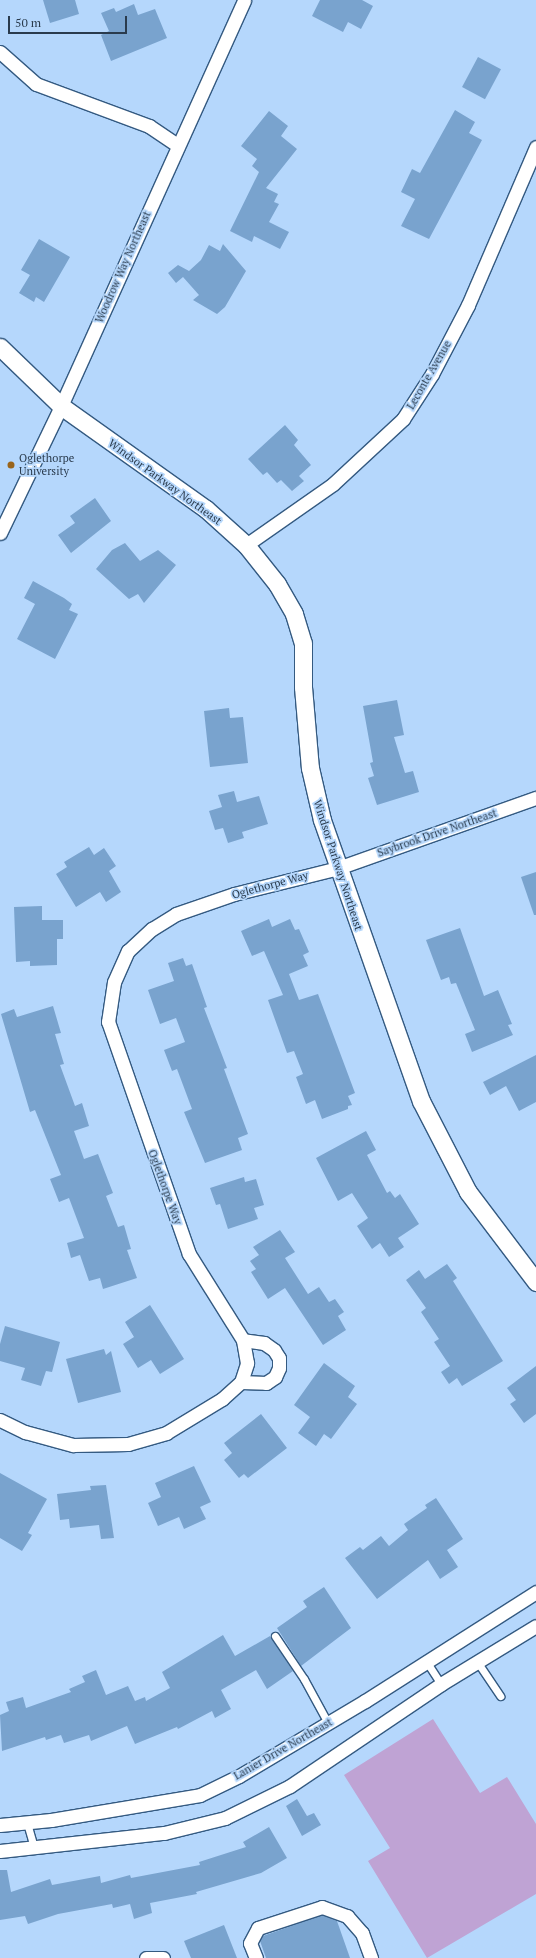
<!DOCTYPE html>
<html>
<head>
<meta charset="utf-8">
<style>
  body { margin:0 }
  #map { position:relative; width:536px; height:1958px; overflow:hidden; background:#b5d7fc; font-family:"PT Serif",serif }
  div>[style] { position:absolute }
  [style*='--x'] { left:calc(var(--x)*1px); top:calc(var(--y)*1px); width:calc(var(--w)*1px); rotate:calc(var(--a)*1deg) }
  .green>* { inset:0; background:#bfa3d4 }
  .building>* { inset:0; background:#79a3ce; transform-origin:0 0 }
  .roads { filter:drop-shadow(1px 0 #345a81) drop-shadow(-1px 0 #345a81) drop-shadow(0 1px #345a81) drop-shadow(0 -1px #345a81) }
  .service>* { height:7px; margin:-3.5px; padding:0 3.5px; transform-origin:3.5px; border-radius:3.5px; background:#fff }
  .minor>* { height:13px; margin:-6.5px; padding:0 6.5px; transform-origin:6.5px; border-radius:6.5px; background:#fff }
  .tertiary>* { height:17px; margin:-8.5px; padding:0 8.5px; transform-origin:8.5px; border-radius:8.5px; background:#fff }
  .dots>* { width:11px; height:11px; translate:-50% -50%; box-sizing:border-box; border:2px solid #b5d7fc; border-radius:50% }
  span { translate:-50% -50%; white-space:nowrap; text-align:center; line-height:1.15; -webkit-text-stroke:3.5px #b5d7fc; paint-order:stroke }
  .street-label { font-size:11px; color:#2a3b4d }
  .poi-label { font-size:11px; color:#2a3b4d }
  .left { translate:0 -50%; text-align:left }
  .scale { position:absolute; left:8px; top:16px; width:119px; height:18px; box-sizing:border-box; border:2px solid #2a3b4d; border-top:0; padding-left:5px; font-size:12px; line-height:14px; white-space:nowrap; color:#2a3b4d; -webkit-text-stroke:3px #b5d7fc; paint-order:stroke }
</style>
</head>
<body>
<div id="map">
  <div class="green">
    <i style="clip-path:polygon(433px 1719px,480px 1793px,507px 1777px,536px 1824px,536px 1894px,427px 1958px,368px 1861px,390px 1848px,344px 1775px)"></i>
  </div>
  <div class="building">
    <i style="clip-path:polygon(43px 0,75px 0,79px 14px,50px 23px)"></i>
    <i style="clip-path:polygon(320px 0,362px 0,373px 6px,361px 29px,348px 22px,343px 32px,312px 16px)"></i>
    <i style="clip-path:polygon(134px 4px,138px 15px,155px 9px,167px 38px,111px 61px,101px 35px,109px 31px,101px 13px,114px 8px,116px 12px)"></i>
    <i style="left:478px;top:57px;width:26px;height:34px;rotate:28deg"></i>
    <i style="clip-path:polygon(455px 110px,475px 122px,469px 133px,482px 140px,429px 239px,401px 226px,415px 199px,401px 192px,412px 169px,420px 173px)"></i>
    <i style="clip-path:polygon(269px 111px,288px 126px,281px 136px,297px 149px,266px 188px,278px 194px,274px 202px,279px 204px,269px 222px,289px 232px,280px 249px,254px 236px,252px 242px,230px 231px,259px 172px,252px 166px,257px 159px,241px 146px)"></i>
    <i style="clip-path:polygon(39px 239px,70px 257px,44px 302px,36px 297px,34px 302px,19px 293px,30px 275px,21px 270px)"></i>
    <i style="clip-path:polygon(223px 244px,246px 271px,225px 307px,217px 314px,193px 300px,199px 295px,183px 277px,176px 283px,168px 273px,178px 265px,189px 271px,201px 260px,209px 245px,220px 251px)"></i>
    <i style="clip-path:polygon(285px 425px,298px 440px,294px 445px,311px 465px,299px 476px,304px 481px,292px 491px,281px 480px,277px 483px,267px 472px,263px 475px,248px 459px)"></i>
    <i style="clip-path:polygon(95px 498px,111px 521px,71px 553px,58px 535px,75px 523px,70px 516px)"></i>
    <i style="clip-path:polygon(125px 543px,140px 561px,158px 550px,176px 565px,144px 603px,138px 594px,129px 599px,96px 569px,112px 550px)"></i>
    <i style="clip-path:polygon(33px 581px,64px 598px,72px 604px,69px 610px,78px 614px,55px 659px,17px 639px,35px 604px,24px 598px)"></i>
    <i style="clip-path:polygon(397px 700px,404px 735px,394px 737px,405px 773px,413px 771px,419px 792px,377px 805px,368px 778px,374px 776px,370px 763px,373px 762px,363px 706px)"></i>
    <i style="clip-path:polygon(229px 708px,230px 718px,243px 717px,248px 763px,210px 767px,204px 711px)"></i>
    <i style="clip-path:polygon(234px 791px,237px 802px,259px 796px,268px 824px,242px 832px,244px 838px,228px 843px,223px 828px,215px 830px,209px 811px,222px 807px,218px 795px)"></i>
    <i style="clip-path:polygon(89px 847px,94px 855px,104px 848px,116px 866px,109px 871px,121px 892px,106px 902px,100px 892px,76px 907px,56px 874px,67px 867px,64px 862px)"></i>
    <i style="clip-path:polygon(536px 872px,536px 915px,534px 915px,521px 877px)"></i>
    <i style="clip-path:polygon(42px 906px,42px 920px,63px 920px,63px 939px,57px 939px,57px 965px,30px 966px,30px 961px,16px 962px,14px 907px)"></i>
    <i style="clip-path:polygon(269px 919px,272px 927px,290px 919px,295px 930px,299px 929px,309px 952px,303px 955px,308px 966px,289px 974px,299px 1000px,318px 994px,355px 1093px,348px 1096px,352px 1105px,348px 1106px,348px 1109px,322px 1119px,315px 1100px,306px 1104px,296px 1077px,303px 1074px,294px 1051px,287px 1053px,268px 1000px,283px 995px,264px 951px,252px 956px,241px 931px)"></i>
    <i style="clip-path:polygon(460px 928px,484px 996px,498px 990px,512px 1024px,508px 1025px,513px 1035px,472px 1052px,465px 1034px,475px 1030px,456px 983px,451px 984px,449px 977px,441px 980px,426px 940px)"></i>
    <i style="clip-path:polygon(183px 958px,186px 966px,192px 964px,207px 1007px,204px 1008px,227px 1068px,224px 1069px,248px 1134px,238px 1138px,242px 1150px,205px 1163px,184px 1112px,192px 1109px,177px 1069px,172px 1071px,164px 1050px,185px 1042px,176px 1018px,160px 1024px,148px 990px,174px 981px,168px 963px)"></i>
    <i style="clip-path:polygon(53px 1006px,61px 1033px,55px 1034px,64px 1064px,60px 1065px,75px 1106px,82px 1103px,89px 1126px,74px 1131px,84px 1159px,98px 1154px,113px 1193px,106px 1196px,118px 1227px,124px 1225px,131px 1249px,127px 1250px,137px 1278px,103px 1289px,100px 1278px,89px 1281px,80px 1255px,71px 1258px,67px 1243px,84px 1238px,69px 1198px,59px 1202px,50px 1179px,61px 1175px,35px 1110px,30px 1112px,1px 1014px,14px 1009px,17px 1017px)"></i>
    <i style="clip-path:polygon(536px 1055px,536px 1102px,519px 1111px,506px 1086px,490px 1095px,483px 1082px)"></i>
    <i style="clip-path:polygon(366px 1131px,376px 1150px,367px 1155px,387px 1193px,390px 1191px,395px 1198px,400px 1194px,419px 1224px,398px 1238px,404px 1247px,389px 1257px,380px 1243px,372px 1249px,357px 1226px,368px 1218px,352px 1193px,338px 1201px,316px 1158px)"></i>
    <i style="clip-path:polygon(244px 1177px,245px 1182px,256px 1179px,264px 1205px,254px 1208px,258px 1219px,228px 1229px,220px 1204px,216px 1205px,210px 1188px)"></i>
    <i style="clip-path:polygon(280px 1230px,295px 1252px,285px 1258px,308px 1294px,319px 1287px,329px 1302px,335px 1299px,344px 1312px,338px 1316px,346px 1330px,323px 1345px,285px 1288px,268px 1299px,251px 1272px,256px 1269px,250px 1261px,259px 1255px,253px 1247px)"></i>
    <i style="clip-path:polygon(447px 1264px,457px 1278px,453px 1281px,503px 1361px,462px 1386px,457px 1378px,449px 1384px,441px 1372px,450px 1366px,434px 1342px,439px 1339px,421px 1312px,426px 1308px,406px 1280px,419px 1270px,425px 1279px)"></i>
    <i style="clip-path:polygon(150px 1305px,184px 1359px,160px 1374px,151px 1360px,138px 1368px,123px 1344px,134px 1337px,125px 1322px)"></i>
    <i style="clip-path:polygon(5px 1326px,60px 1342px,52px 1372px,46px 1371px,41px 1386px,21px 1380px,25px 1368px,0 1361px,0 1344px)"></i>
    <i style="clip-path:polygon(104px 1349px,106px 1355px,111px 1351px,121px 1392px,78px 1403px,66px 1359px)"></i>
    <i style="clip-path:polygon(324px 1363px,355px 1386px,348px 1397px,357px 1404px,331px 1439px,324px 1434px,316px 1446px,298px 1433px,310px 1417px,294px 1405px)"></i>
    <i style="clip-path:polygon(536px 1366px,536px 1414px,524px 1423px,510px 1404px,516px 1400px,507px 1388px)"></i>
    <i style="clip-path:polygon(261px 1414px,287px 1448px,248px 1478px,244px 1474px,239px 1478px,224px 1460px,232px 1453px,224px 1443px)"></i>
    <i style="clip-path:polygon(194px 1466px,211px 1502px,200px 1507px,206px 1519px,184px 1529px,179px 1517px,158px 1526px,148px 1503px,161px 1497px,155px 1483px)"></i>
    <i style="clip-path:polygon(0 1473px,47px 1499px,28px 1533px,32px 1535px,22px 1551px,0 1538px)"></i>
    <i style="clip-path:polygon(106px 1485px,114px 1538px,101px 1539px,99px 1525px,70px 1528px,69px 1519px,60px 1520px,57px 1494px,91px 1490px,90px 1486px)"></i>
    <i style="clip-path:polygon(436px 1498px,463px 1539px,447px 1550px,458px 1567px,440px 1579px,428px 1560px,377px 1599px,345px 1558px,360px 1547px,363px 1550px,381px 1536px,389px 1546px,408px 1530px,404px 1524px,427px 1508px,425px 1505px)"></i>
    <i style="clip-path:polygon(324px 1587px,351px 1628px,301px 1666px,277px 1628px,307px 1607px,303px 1601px)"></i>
    <i style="clip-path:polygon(223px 1635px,235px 1656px,270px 1636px,293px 1671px,267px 1689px,256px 1670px,221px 1690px,231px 1709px,215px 1718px,212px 1711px,178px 1729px,177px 1727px,135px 1744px,127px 1726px,91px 1741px,89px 1735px,64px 1743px,61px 1735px,46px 1740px,45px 1737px,2px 1751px,0 1715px,9px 1711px,6px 1702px,23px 1697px,26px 1708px,71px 1692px,69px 1689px,85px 1682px,82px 1676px,96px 1670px,106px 1695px,128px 1686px,135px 1701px,145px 1697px,146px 1701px,170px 1688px,162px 1672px)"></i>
    <i style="clip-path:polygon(297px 1799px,307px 1816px,314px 1813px,321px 1825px,302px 1836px,286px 1806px)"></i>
    <i style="clip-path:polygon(269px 1827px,287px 1858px,261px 1873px,196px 1892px,197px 1894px,150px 1903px,152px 1913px,134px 1919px,130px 1904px,113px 1908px,112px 1904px,58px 1914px,28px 1924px,25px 1916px,0 1920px,0 1870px,7px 1870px,11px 1892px,50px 1879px,52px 1885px,100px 1876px,101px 1883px,130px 1875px,131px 1878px,200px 1865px,199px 1862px,246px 1847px,243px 1842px)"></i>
    <i style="clip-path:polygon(322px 1915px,337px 1921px,350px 1958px,266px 1958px,260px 1941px,263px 1936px)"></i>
    <i style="clip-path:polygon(224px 1925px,237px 1958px,191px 1958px,184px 1941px)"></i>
  </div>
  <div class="roads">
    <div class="service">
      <i style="--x:275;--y:1636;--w:52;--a:56"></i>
      <i style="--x:304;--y:1679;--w:50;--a:61.4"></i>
      <i style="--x:426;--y:1661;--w:27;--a:57"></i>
      <i style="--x:478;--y:1663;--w:40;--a:56"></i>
      <i style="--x:27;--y:1823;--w:25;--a:74"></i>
    </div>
    <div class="minor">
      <i style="--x:0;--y:52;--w:48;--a:41.6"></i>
      <i style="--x:36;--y:84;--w:121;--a:20.4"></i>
      <i style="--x:149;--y:126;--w:34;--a:34"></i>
      <i style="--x:0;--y:533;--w:141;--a:-64.3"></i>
      <i style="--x:61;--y:406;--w:445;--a:-65.7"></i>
      <i style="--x:246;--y:545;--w:106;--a:-35"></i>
      <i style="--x:333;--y:484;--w:96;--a:-42.9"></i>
      <i style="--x:403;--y:419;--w:54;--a:-57.2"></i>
      <i style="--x:432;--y:374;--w:78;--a:-62.4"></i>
      <i style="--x:468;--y:305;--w:172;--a:-66.7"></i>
      <i style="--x:241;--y:1382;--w:25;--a:2"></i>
      <i style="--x:266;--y:1383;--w:11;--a:-34"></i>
      <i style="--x:275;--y:1377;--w:10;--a:-66"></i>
      <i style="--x:279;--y:1368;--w:10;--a:-90"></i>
      <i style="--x:279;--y:1358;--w:9;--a:-122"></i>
      <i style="--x:274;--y:1350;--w:12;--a:-145"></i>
      <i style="--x:264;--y:1343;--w:21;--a:-172"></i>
      <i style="--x:0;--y:1420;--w:28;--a:26"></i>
      <i style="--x:25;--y:1432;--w:50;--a:15.2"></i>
      <i style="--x:73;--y:1445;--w:55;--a:-1"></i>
      <i style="--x:128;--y:1444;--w:40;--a:-16"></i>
      <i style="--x:166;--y:1433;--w:66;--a:-31.3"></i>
      <i style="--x:222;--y:1399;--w:25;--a:-42"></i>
      <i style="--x:241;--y:1382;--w:20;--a:-72"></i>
      <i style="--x:247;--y:1363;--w:23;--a:-100"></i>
      <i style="--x:243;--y:1340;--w:102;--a:-122.1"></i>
      <i style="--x:189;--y:1254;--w:246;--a:-109.2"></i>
      <i style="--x:108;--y:1022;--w:40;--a:-81.5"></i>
      <i style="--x:114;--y:982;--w:34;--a:-66"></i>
      <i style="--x:128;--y:951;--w:33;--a:-43"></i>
      <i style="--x:152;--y:929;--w:28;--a:-32"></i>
      <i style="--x:176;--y:914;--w:61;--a:-19"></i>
      <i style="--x:234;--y:894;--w:107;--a:-14"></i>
      <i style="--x:338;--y:868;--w:210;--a:-19.5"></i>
      <i style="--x:0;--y:1825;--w:51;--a:-5.6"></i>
      <i style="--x:51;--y:1820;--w:151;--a:-9.5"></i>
      <i style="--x:200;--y:1795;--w:43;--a:-26"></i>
      <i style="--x:239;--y:1776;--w:147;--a:-30.8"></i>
      <i style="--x:365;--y:1701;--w:203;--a:-32.5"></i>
      <i style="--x:0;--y:1851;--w:165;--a:-6.3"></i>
      <i style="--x:164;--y:1833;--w:63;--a:-13.8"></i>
      <i style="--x:225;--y:1818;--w:72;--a:-26.2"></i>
      <i style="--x:290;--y:1786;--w:182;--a:-34"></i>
      <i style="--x:441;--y:1684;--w:111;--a:-31.4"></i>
      <i style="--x:146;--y:1958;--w:17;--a:0"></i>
      <i style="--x:256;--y:1958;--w:16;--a:-112"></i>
      <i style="--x:250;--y:1943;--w:17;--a:-62"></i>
      <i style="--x:258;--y:1928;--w:67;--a:-18.2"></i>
      <i style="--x:322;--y:1907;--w:27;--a:20"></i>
      <i style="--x:347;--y:1916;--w:23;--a:49"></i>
      <i style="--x:362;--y:1933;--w:27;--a:70"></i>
    </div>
    <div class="tertiary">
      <i style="--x:0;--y:347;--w:85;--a:44"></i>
      <i style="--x:61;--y:406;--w:178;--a:35.4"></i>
      <i style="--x:206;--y:509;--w:54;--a:42"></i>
      <i style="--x:246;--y:545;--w:50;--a:51.5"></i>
      <i style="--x:277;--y:584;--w:34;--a:60"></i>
      <i style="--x:294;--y:614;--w:30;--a:73"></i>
      <i style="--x:303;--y:643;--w:44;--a:90"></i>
      <i style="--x:303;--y:687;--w:81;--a:85.1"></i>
      <i style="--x:310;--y:768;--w:53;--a:77"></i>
      <i style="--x:322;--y:820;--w:298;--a:70.6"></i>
      <i style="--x:421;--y:1101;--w:102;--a:62.7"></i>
      <i style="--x:468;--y:1192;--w:113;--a:52.9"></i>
    </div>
  </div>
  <div class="dots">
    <i style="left:11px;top:465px;background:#99641b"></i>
  </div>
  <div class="street-label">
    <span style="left:123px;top:267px;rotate:-66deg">Woodrow Way Northeast</span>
    <span style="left:429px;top:375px;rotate:-60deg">Leconte Avenue</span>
    <span style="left:165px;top:482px;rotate:36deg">Windsor Parkway Northeast</span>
    <span style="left:437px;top:833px;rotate:-19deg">Saybrook Drive Northeast</span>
    <span style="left:338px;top:865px;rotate:72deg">Windsor Parkway Northeast</span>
    <span style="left:270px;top:885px;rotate:-15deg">Oglethorpe Way</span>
    <span style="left:165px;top:1187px;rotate:70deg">Oglethorpe Way</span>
    <span style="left:283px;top:1749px;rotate:-30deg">Lanier Drive Northeast</span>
  </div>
  <div class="poi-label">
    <span class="left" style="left:19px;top:465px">Oglethorpe<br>University</span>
  </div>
  <div class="scale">50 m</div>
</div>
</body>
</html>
